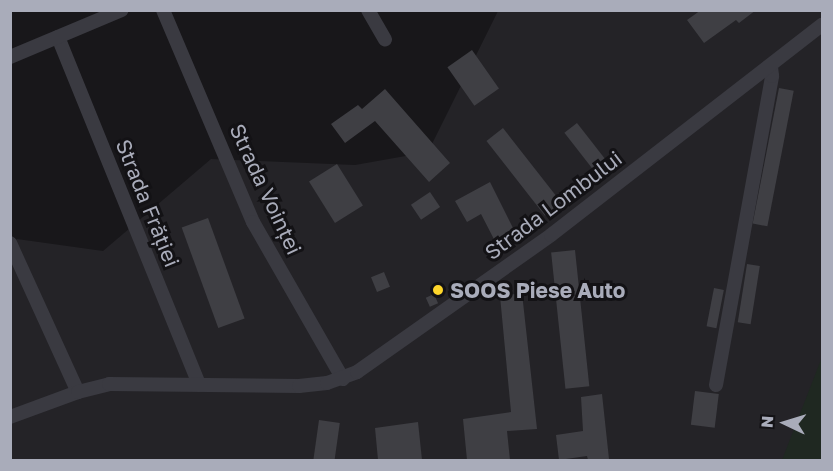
<!DOCTYPE html>
<html>
<head>
<meta charset="utf-8">
<style>
  body { margin:0 }
  #map { position:relative; width:833px; height:471px; overflow:hidden; background:#18171a; font-family:"Golos Text",sans-serif }
  div>[style] { position:absolute }
  [style*='--x'] { left:calc(var(--x)*1px); top:calc(var(--y)*1px); width:calc(var(--w)*1px); rotate:calc(var(--a)*1deg) }
  .built>* { inset:0; background:#242327 }
  .green>* { inset:0; background:#1f2821 }
  .building>* { inset:0; background:#3f3f44; transform-origin:0 0 }
  .minor>* { height:14px; margin:-7px; padding:0 7px; transform-origin:7px; border-radius:7px; background:#3a3a41 }
  .dots>* { width:16px; height:16px; translate:-50% -50%; box-sizing:border-box; border:3px solid #131215; border-radius:50% }
  span { translate:-50% -50%; white-space:nowrap; text-align:center; line-height:1.15; -webkit-text-stroke:6px #131215; paint-order:stroke }
  .street-label { font-size:21px; color:#a9acba }
  .poi-label { font-size:21px; color:#a9acba; font-weight:700 }
  .left { translate:0 -50%; text-align:left }
  .frame { position:absolute; inset:0; border:12px solid #a9acba; pointer-events:none }
  .north { position:absolute; left:755px; top:393px; width:60px; height:60px; -webkit-text-stroke:4px #131215; paint-order:stroke; rotate:274deg; font-size:16px; font-weight:700; line-height:24px; text-align:center; color:#a9acba }
  .north::after { content:''; display:block; margin:auto; width:21px; height:27px; background:#a9acba; clip-path:polygon(50% 0,100% 100%,50% 72%,0 100%) }
</style>
</head>
<body>
<div id="map">
  <div class="built">
    <i style="clip-path:polygon(498px 11px,822px 11px,822px 460px,11px 460px,10px 246px,17px 239px,103px 251px,211px 159px,355px 165px,428px 152px)"></i>
  </div>
  <div class="green">
    <i style="clip-path:polygon(822px 357px,822px 460px,782px 460px)"></i>
  </div>
  <div class="building">
    <i style="clip-path:polygon(701px 10px,756px 10px,739px 23px,736px 20px,704px 43px,687px 20px)"></i>
    <i style="left:472px;top:50px;width:47px;height:30px;rotate:55deg"></i>
    <i style="left:779px;top:88px;width:15px;height:138px;rotate:11deg"></i>
    <i style="clip-path:polygon(385px 89px,450px 163px,429px 182px,375px 121px,345px 143px,331px 124px,358px 105px,362px 109px)"></i>
    <i style="left:577px;top:123px;width:51px;height:16px;rotate:52deg"></i>
    <i style="left:503px;top:128px;width:95px;height:21px;rotate:52deg"></i>
    <i style="left:337px;top:164px;width:49px;height:33px;rotate:58deg"></i>
    <i style="clip-path:polygon(490px 182px,518px 238px,499px 249px,481px 214px,467px 222px,455px 201px)"></i>
    <i style="left:430px;top:192px;width:18px;height:23px;rotate:56deg"></i>
    <i style="left:208px;top:218px;width:107px;height:28px;rotate:70deg"></i>
    <i style="left:575px;top:250px;width:137px;height:24px;rotate:84deg"></i>
    <i style="left:747px;top:264px;width:13px;height:59px;rotate:9deg"></i>
    <i style="left:384px;top:272px;width:16px;height:14px;rotate:68deg"></i>
    <i style="left:714px;top:288px;width:10px;height:39px;rotate:11deg"></i>
    <i style="clip-path:polygon(522px 293px,537px 429px,507px 431px,510px 460px,467px 460px,463px 419px,511px 412px,500px 296px)"></i>
    <i style="left:434px;top:294px;width:10px;height:9px;rotate:66deg"></i>
    <i style="left:695px;top:391px;width:24px;height:34px;rotate:7deg"></i>
    <i style="clip-path:polygon(602px 394px,609px 459px,588px 460px,587px 456px,559px 460px,556px 435px,583px 431px,581px 397px)"></i>
    <i style="left:319px;top:420px;width:21px;height:40px;rotate:8deg"></i>
    <i style="clip-path:polygon(418px 422px,422px 460px,378px 460px,375px 428px)"></i>
  </div>
  <div class="minor">
    <i style="--x:163;--y:10;--w:230;--a:67"></i>
    <i style="--x:253;--y:222;--w:181;--a:60.2"></i>
    <i style="--x:368;--y:10;--w:34;--a:60"></i>
    <i style="--x:58;--y:37;--w:375;--a:67.9"></i>
    <i style="--x:10;--y:57;--w:121;--a:-22.8"></i>
    <i style="--x:10;--y:243;--w:164;--a:65.5"></i>
    <i style="--x:716;--y:385;--w:314;--a:-79.7"></i>
    <i style="--x:772;--y:76;--w:10;--a:-96"></i>
    <i style="--x:10;--y:417;--w:72;--a:-20.2"></i>
    <i style="--x:78;--y:392;--w:32;--a:-14"></i>
    <i style="--x:109;--y:384;--w:190;--a:0.6"></i>
    <i style="--x:299;--y:386;--w:28;--a:-6"></i>
    <i style="--x:327;--y:383;--w:32;--a:-20"></i>
    <i style="--x:357;--y:372;--w:237;--a:-35.2"></i>
    <i style="--x:551;--y:235;--w:343;--a:-37.8"></i>
  </div>
  <div class="dots">
    <i style="left:438px;top:290px;background:#fed62b"></i>
  </div>
  <div class="street-label">
    <span style="left:266px;top:189px;rotate:65deg">Strada Voinței</span>
    <span style="left:148px;top:203px;rotate:68deg">Strada Frăției</span>
    <span style="left:553px;top:205px;rotate:-37deg">Strada Lombului</span>
  </div>
  <div class="poi-label">
    <span class="left" style="left:450px;top:290px">SOOS Piese Auto</span>
  </div>
  <div class="frame"></div>
  <div class="north">N</div>
</div>
</body>
</html>
